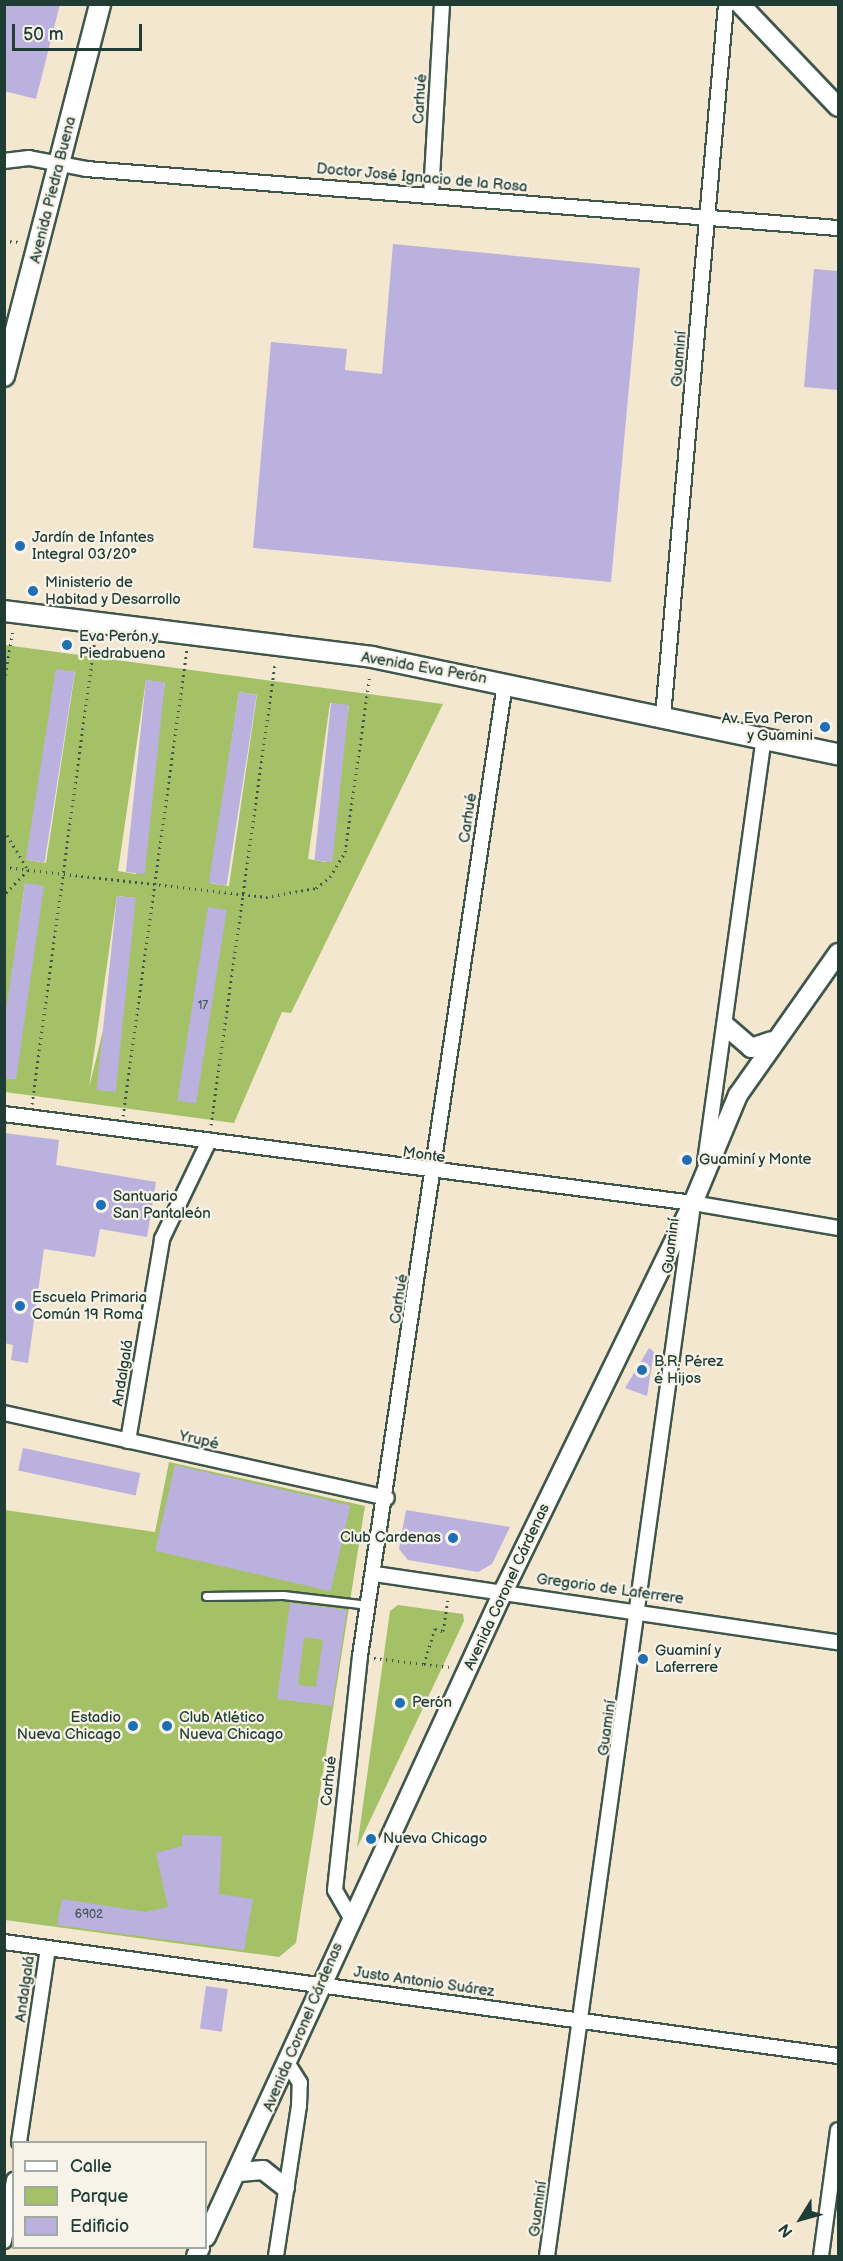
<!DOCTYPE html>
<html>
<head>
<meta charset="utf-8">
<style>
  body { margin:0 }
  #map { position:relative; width:843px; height:2261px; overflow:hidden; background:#f3e7d0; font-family:"Balsamiq Sans",sans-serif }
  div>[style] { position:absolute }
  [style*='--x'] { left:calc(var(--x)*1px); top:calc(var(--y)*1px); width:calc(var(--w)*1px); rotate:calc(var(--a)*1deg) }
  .green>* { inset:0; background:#a5c168 }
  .building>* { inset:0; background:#bbb1de; transform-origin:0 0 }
  .path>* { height:3px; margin-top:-1.5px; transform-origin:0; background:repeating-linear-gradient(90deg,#3f564b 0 1.5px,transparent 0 6px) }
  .roads { filter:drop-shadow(2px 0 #3f564b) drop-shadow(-2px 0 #3f564b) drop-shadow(0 2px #3f564b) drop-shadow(0 -2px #3f564b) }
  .service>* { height:7px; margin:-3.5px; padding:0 3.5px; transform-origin:3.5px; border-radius:3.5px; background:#fff }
  .minor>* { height:14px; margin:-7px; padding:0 7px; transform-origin:7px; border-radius:7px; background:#fff }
  .tertiary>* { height:18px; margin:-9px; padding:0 9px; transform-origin:9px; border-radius:9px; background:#fff }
  .secondary>* { height:20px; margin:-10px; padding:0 10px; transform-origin:10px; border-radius:10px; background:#fff }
  .dots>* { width:16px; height:16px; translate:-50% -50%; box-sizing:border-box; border:3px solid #f7f3e8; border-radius:50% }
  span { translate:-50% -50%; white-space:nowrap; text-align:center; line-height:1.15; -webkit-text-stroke:4.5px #f7f3e8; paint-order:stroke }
  .number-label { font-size:12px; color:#465a5e }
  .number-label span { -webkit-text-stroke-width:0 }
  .street-label { font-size:15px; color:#1f3d34 }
  .poi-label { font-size:15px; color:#1f3d34 }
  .left { translate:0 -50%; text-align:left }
  .right { translate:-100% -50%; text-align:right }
  .frame { position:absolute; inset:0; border:6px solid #1f3d34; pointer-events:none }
  .legend { position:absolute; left:12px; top:2141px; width:195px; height:108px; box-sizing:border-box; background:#f7f3e8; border:2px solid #a1aaa0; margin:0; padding:8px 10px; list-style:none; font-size:18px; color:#1f3d34 }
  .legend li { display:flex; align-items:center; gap:12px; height:30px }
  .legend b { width:30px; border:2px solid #a1aaa0 }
  .north { position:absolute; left:771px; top:2189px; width:60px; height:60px; -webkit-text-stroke:4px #f7f3e8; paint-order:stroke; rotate:233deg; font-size:16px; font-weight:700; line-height:24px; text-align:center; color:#1f3d34 }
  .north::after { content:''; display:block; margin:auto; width:21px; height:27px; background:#1f3d34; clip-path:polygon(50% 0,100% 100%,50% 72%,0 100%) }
  .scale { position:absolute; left:12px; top:24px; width:130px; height:27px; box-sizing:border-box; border:3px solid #1f3d34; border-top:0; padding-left:8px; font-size:18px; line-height:21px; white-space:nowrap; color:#1f3d34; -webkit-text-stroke:4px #f7f3e8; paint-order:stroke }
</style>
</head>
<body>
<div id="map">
  <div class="green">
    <i style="clip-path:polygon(evenodd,5px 645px,443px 704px,291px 1013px,282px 1012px,234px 1123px,5px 1092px,5px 1078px,16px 1079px,25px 883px,5px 1024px,5px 645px,56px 670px,75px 672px,46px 863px,28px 860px,56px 670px,5px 645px,146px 680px,165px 683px,136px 874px,118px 871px,146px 680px,5px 645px,239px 692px,257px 695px,229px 886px,210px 883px,239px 692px,5px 645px,330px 703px,349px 706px,326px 862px,308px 859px,330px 703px,5px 645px,117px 896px,135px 898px,89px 1088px,117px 896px)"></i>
    <i style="clip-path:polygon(169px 1462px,365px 1506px,296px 1943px,279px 1957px,5px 1920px,5px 1510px,155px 1532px)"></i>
    <i style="clip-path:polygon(398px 1605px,463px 1614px,464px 1621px,357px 1848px,390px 1611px)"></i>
  </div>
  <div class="building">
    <i style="clip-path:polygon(4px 4px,60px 4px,36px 99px,4px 91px)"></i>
    <i style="clip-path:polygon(393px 244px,640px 268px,611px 582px,253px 548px,271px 342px,347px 349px,345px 370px,382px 374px)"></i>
    <i style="clip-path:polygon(814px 269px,838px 271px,838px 390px,804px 387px)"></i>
    <i style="left:56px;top:669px;width:19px;height:193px;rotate:9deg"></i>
    <i style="left:146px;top:680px;width:19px;height:193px;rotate:6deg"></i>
    <i style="left:239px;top:692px;width:18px;height:193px;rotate:9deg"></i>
    <i style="left:331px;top:703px;width:18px;height:158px;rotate:6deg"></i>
    <i style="clip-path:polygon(25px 883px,44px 886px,16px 1079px,4px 1078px,4px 1024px)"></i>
    <i style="left:117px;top:896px;width:19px;height:195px;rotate:6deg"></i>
    <i style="left:208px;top:907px;width:19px;height:196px;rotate:9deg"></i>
    <i style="clip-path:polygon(4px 1133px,59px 1140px,56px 1165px,156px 1182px,147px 1237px,100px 1229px,95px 1257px,44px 1249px,28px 1363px,11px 1360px,13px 1345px,4px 1343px)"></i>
    <i style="clip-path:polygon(649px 1348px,654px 1352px,647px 1396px,625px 1388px)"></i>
    <i style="left:23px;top:1448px;width:120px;height:23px;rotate:12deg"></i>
    <i style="left:175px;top:1465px;width:180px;height:88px;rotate:13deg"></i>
    <i style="clip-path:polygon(406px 1510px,510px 1527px,492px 1564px,478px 1572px,408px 1560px,399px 1549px)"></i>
    <i style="clip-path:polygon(evenodd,290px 1603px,347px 1610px,332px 1706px,277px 1699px,290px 1603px,304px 1637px,323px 1640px,316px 1687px,298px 1685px,304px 1637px)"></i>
    <i style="clip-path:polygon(182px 1835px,222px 1836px,219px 1894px,253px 1899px,244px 1950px,57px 1925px,62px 1899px,146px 1912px,168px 1907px,156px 1853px,182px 1846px)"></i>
    <i style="left:206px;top:1986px;width:22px;height:43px;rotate:8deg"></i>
  </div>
  <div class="path">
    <i style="--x:4;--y:241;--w:16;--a:4"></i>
    <i style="--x:4;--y:681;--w:52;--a:-80"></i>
    <i style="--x:4;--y:830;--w:47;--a:59"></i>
    <i style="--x:28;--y:870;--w:35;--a:134"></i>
    <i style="--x:4;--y:867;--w:264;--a:6.5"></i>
    <i style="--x:266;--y:897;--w:51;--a:-10.2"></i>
    <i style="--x:316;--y:888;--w:18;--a:-38"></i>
    <i style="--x:330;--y:877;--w:29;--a:-59"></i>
    <i style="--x:345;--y:852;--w:180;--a:-82"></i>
    <i style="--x:32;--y:1104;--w:468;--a:-82.3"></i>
    <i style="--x:123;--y:1116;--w:470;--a:-82.2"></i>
    <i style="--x:211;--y:1125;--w:467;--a:-82.1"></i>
    <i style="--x:374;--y:1658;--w:50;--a:6.8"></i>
    <i style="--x:424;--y:1664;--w:37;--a:-73"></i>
    <i style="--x:435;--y:1629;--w:8;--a:14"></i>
    <i style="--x:443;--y:1631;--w:31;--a:-81"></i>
    <i style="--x:424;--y:1664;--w:25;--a:7"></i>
  </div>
  <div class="roads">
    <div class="service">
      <i style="--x:206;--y:1596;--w:77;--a:-0.7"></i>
      <i style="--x:283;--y:1595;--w:86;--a:6.7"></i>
    </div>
    <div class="minor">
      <i style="--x:4;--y:161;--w:25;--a:-7"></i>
      <i style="--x:29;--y:158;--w:58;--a:10.9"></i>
      <i style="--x:86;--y:169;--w:754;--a:4.49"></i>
      <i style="--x:431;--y:195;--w:191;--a:-86.7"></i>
      <i style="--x:663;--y:716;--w:715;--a:-84.94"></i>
      <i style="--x:4;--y:1114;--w:695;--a:7.36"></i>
      <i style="--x:693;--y:1203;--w:147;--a:9.8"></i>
      <i style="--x:705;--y:1162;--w:427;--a:-82.1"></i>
      <i style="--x:4;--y:1413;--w:392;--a:12.5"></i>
      <i style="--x:128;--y:1441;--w:205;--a:-80.4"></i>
      <i style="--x:162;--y:1239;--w:109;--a:-64.4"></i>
      <i style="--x:375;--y:1574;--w:468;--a:8.4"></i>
      <i style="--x:351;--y:1918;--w:32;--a:-120"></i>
      <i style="--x:335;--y:1890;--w:235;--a:-83.9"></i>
      <i style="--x:360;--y:1656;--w:984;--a:-81.52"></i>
      <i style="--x:4;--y:1942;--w:842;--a:7.78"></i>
      <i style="--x:19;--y:2142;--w:196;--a:-81.5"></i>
      <i style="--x:4;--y:2241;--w:62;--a:-80.7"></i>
      <i style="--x:276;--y:2256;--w:152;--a:-81.3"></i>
      <i style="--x:299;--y:2106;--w:23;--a:-88"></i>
      <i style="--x:300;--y:2083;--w:22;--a:-122"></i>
      <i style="--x:547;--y:2256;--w:1053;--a:-82.09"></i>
      <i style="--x:821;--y:2256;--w:127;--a:-82.3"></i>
    </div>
    <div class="tertiary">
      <i style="--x:740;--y:4;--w:142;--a:46.4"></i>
      <i style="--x:726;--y:1026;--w:33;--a:41"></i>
      <i style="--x:751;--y:1048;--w:21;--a:-19"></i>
      <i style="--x:240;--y:2172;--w:23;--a:-5"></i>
      <i style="--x:263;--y:2170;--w:28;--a:38"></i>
      <i style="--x:206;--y:2237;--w:712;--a:-65.27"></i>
      <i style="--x:504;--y:1590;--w:431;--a:-64"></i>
      <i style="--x:693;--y:1203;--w:117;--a:-67.4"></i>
      <i style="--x:738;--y:1095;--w:174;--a:-54.8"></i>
      <i style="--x:196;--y:2256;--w:9;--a:-63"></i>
    </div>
    <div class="secondary">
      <i style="--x:4;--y:376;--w:384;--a:-75.5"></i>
      <i style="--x:4;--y:611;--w:371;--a:7.1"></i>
      <i style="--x:372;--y:657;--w:476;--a:11.8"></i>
    </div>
  </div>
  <div class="dots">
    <i style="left:20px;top:546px;background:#1f6fb2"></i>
    <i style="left:33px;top:591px;background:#1f6fb2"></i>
    <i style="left:67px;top:645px;background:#1f6fb2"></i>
    <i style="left:825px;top:727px;background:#1f6fb2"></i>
    <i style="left:687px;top:1160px;background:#1f6fb2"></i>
    <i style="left:101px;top:1205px;background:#1f6fb2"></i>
    <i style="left:20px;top:1306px;background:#1f6fb2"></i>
    <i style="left:642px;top:1370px;background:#1f6fb2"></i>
    <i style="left:453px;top:1538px;background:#1f6fb2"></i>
    <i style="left:643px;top:1659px;background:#1f6fb2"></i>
    <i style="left:400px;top:1703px;background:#1f6fb2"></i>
    <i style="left:133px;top:1726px;background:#1f6fb2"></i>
    <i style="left:167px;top:1726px;background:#1f6fb2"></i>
    <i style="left:371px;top:1839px;background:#1f6fb2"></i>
  </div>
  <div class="number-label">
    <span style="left:203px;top:1006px">17</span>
    <span style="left:89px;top:1915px">6902</span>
  </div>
  <div class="street-label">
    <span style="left:420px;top:99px;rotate:-87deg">Carhué</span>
    <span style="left:422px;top:178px;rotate:5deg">Doctor José Ignacio de la Rosa</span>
    <span style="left:53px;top:190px;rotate:-76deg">Avenida Piedra Buena</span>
    <span style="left:679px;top:359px;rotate:-85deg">Guaminí</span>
    <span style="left:424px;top:668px;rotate:10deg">Avenida Eva Perón</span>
    <span style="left:468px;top:818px;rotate:-82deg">Carhué</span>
    <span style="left:424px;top:1155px;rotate:8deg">Monte</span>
    <span style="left:671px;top:1246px;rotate:-83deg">Guaminí</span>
    <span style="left:399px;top:1299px;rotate:-82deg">Carhué</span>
    <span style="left:123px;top:1373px;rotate:-81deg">Andalgalá</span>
    <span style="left:199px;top:1440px;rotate:12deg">Yrupé</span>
    <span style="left:507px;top:1587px;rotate:-65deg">Avenida Coronel Cárdenas</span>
    <span style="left:610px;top:1589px;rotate:8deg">Gregorio de Laferrere</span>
    <span style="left:607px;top:1728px;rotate:-82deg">Guaminí</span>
    <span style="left:329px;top:1781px;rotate:-84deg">Carhué</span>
    <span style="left:424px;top:1982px;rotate:8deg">Justo Antonio Suárez</span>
    <span style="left:25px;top:1989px;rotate:-82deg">Andalgalá</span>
    <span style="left:303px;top:2027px;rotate:-67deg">Avenida Coronel Cárdenas</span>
    <span style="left:538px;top:2209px;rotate:-82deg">Guaminí</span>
  </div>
  <div class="poi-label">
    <span class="left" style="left:32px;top:546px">Jardín de Infantes<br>Integral 03/20°</span>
    <span class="left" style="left:45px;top:591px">Ministerio de<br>Habitad y Desarrollo</span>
    <span class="left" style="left:79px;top:645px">Eva Perón y<br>Piedrabuena</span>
    <span class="right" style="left:813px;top:727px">Av. Eva Peron<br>y Guamini</span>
    <span class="left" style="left:699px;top:1160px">Guaminí y Monte</span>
    <span class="left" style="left:113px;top:1205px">Santuario<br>San Pantaleón</span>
    <span class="left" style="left:32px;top:1306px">Escuela Primaria<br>Común 19 Roma</span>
    <span class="left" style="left:654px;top:1370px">B.R. Pérez<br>é Hijos</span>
    <span class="right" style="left:441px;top:1538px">Club Cardenas</span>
    <span class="left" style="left:655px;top:1659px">Guaminí y<br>Laferrere</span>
    <span class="left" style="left:412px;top:1703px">Perón</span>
    <span class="right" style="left:121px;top:1726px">Estadio<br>Nueva Chicago</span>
    <span class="left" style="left:179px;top:1726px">Club Atlético<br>Nueva Chicago</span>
    <span class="left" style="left:383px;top:1839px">Nueva Chicago</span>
  </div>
  <div class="frame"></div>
  <ul class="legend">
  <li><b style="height:8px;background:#fff"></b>Calle</li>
  <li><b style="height:16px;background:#a5c168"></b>Parque</li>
  <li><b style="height:16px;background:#bbb1de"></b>Edificio</li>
  </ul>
  <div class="north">N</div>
  <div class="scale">50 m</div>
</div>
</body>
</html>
